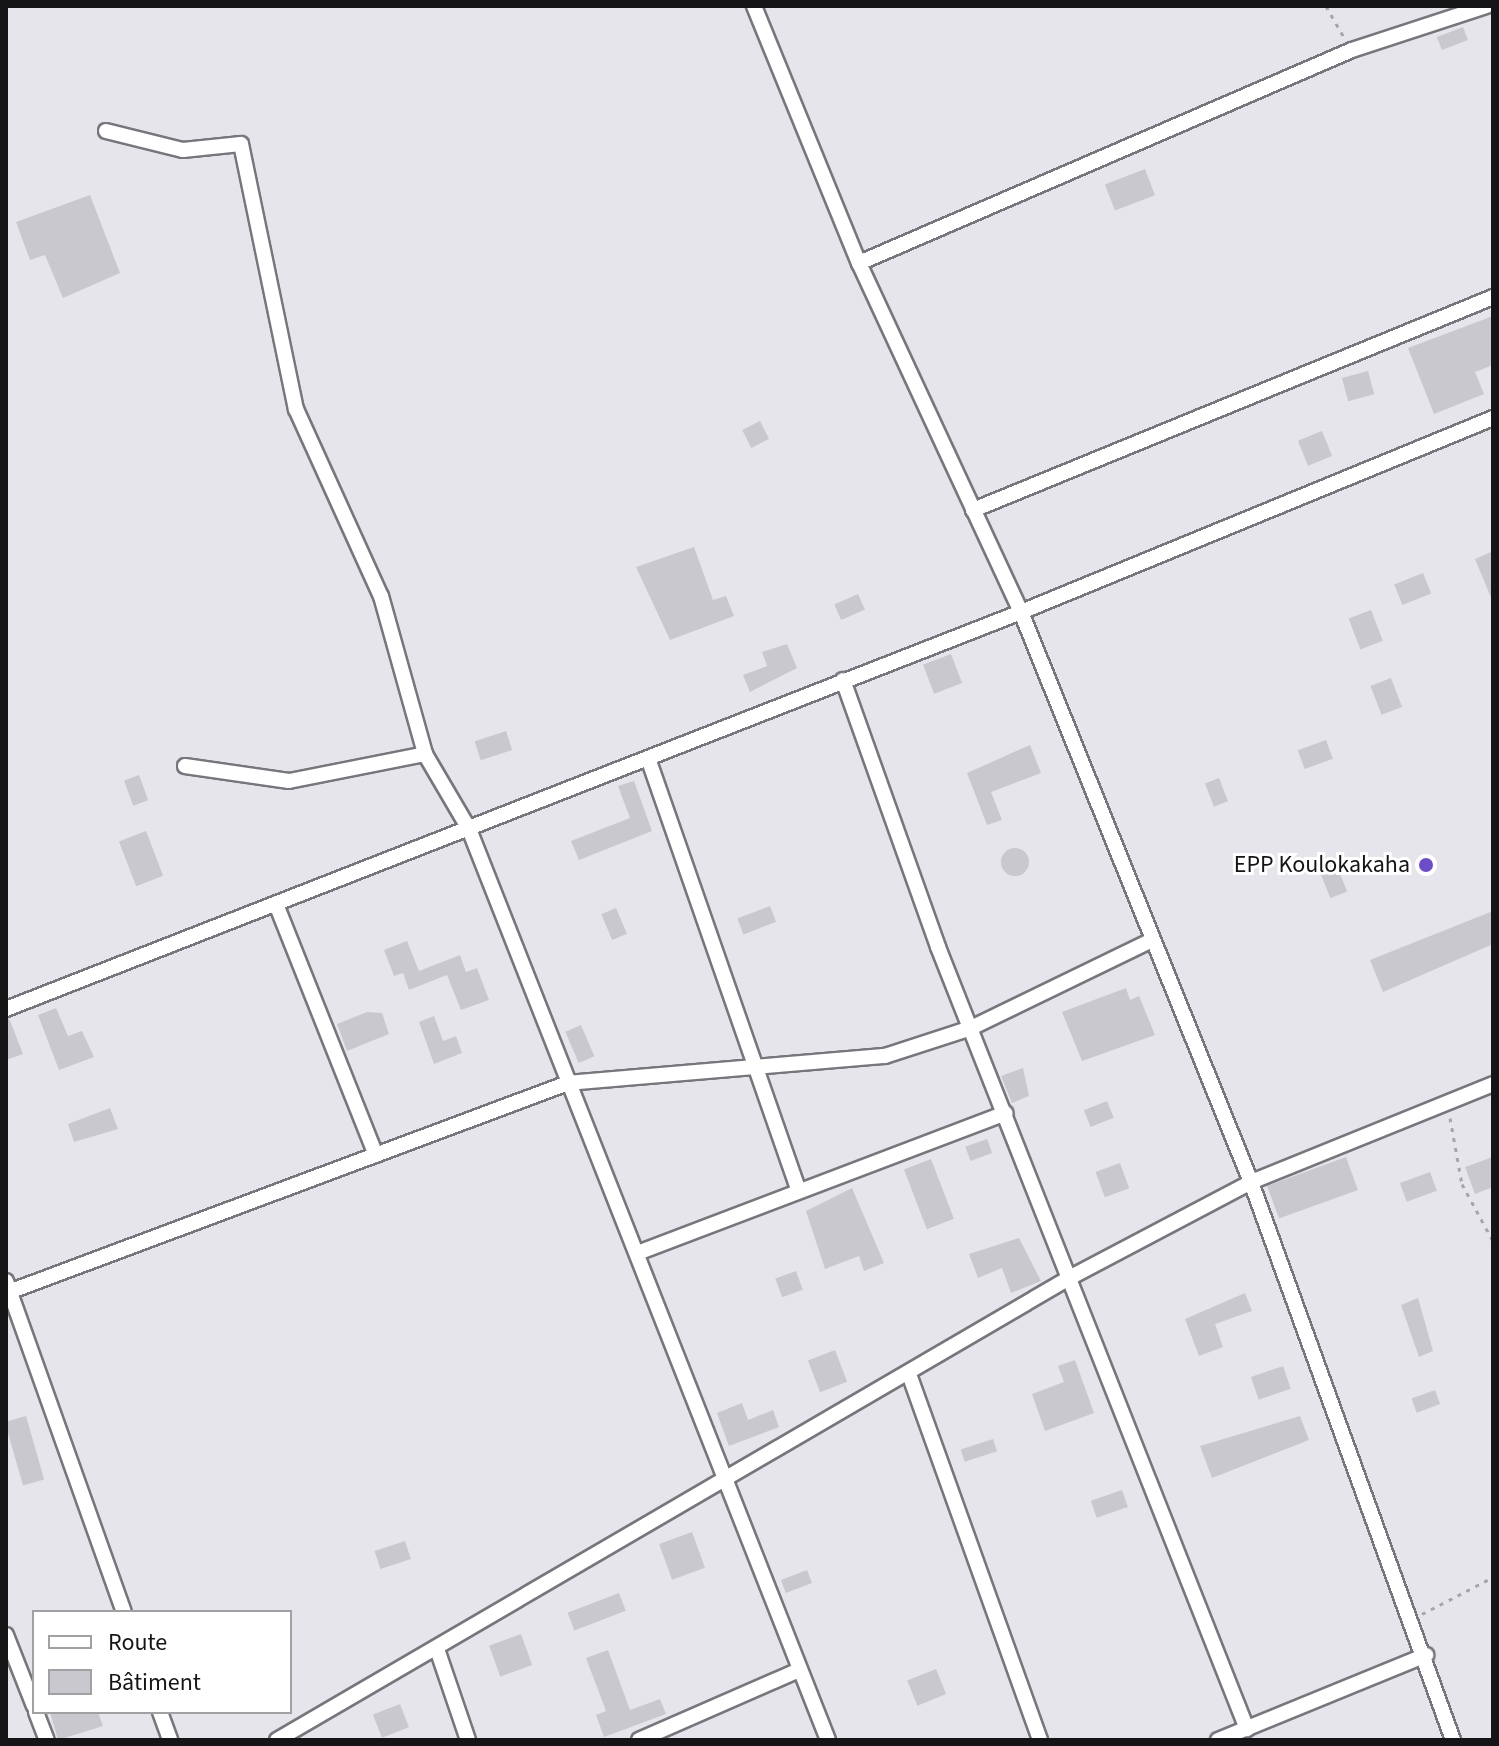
<!DOCTYPE html>
<html>
<head>
<meta charset="utf-8">
<style>
  body { margin:0 }
  #map { position:relative; width:1499px; height:1746px; overflow:hidden; background:#e6e5ec; font-family:"Source Sans 3",sans-serif }
  div>[style] { position:absolute }
  [style*='--x'] { left:calc(var(--x)*1px); top:calc(var(--y)*1px); width:calc(var(--w)*1px); rotate:calc(var(--a)*1deg) }
  .building>* { inset:0; background:#c9c8cf; transform-origin:0 0 }
  .round { border-radius:50% }
  .path>* { height:3px; margin-top:-1.5px; transform-origin:0; background:repeating-linear-gradient(90deg,#a6a5ab 0 4px,transparent 0 10px) }
  .roads { filter:drop-shadow(2px 0 #76767c) drop-shadow(-2px 0 #76767c) drop-shadow(0 2px #76767c) drop-shadow(0 -2px #76767c) }
  .minor>* { height:14px; margin:-7px; padding:0 7px; transform-origin:7px; border-radius:7px; background:#fff }
  .dots>* { width:22px; height:22px; translate:-50% -50%; box-sizing:border-box; border:4px solid #fff; border-radius:50% }
  span { translate:-50% -50%; white-space:nowrap; text-align:center; line-height:1.15; -webkit-text-stroke:6px #fff; paint-order:stroke }
  .poi-label { font-size:24px; color:#151518 }
  .right { translate:-100% -50%; text-align:right }
  .frame { position:absolute; inset:0; border:8px solid #151518; pointer-events:none }
  .legend { position:absolute; left:32px; top:1610px; width:260px; height:104px; box-sizing:border-box; background:#fff; border:2px solid #a1a1a3; margin:0; padding:10px 14px; list-style:none; font-size:24px; color:#151518 }
  .legend li { display:flex; align-items:center; gap:16px; height:40px }
  .legend b { width:40px; border:2px solid #a1a1a3 }
</style>
</head>
<body>
<div id="map">
  <div class="building">
    <i style="left:1463px;top:27px;width:14px;height:28px;rotate:69deg"></i>
    <i style="left:1145px;top:169px;width:28px;height:43px;rotate:69deg"></i>
    <i style="clip-path:polygon(90px 195px,120px 273px,63px 298px,45px 255px,30px 260px,16px 222px)"></i>
    <i style="clip-path:polygon(1493px 316px,1493px 365px,1475px 372px,1484px 394px,1434px 414px,1408px 348px)"></i>
    <i style="left:1368px;top:371px;width:24px;height:27px;rotate:75deg"></i>
    <i style="left:760px;top:421px;width:20px;height:20px;rotate:63deg"></i>
    <i style="left:1322px;top:431px;width:27px;height:26px;rotate:68deg"></i>
    <i style="clip-path:polygon(694px 547px,713px 600px,726px 596px,734px 616px,670px 640px,636px 567px)"></i>
    <i style="clip-path:polygon(1493px 551px,1493px 600px,1492px 600px,1475px 559px)"></i>
    <i style="left:1423px;top:573px;width:22px;height:31px;rotate:68deg"></i>
    <i style="left:858px;top:594px;width:17px;height:26px;rotate:66deg"></i>
    <i style="left:1371px;top:610px;width:33px;height:24px;rotate:69deg"></i>
    <i style="clip-path:polygon(787px 644px,797px 668px,750px 692px,743px 675px,767px 666px,762px 652px)"></i>
    <i style="left:951px;top:654px;width:31px;height:30px;rotate:69deg"></i>
    <i style="left:1391px;top:678px;width:31px;height:22px;rotate:69deg"></i>
    <i style="left:506px;top:731px;width:20px;height:33px;rotate:72deg"></i>
    <i style="left:1326px;top:740px;width:20px;height:30px;rotate:70deg"></i>
    <i style="clip-path:polygon(1030px 745px,1041px 773px,991px 792px,1002px 820px,987px 825px,967px 773px)"></i>
    <i style="left:139px;top:775px;width:27px;height:16px;rotate:70deg"></i>
    <i style="left:1219px;top:778px;width:25px;height:15px;rotate:69deg"></i>
    <i style="clip-path:polygon(634px 781px,652px 831px,579px 860px,571px 841px,630px 818px,618px 786px)"></i>
    <i style="left:146px;top:831px;width:48px;height:29px;rotate:69deg"></i>
    <i class="round" style="left:1001px;top:848px;width:28px;height:28px"></i>
    <i style="left:1334px;top:859px;width:35px;height:18px;rotate:68deg"></i>
    <i style="left:770px;top:906px;width:17px;height:35px;rotate:69deg"></i>
    <i style="left:616px;top:908px;width:28px;height:16px;rotate:67deg"></i>
    <i style="clip-path:polygon(1493px 911px,1493px 944px,1383px 992px,1370px 960px)"></i>
    <i style="clip-path:polygon(407px 941px,419px 971px,460px 955px,466px 972px,477px 968px,489px 1000px,461px 1010px,447px 975px,409px 990px,403px 973px,394px 976px,384px 950px)"></i>
    <i style="clip-path:polygon(1126px 988px,1130px 1000px,1139px 996px,1155px 1035px,1082px 1061px,1062px 1012px)"></i>
    <i style="clip-path:polygon(56px 1008px,68px 1036px,82px 1031px,94px 1057px,59px 1070px,38px 1015px)"></i>
    <i style="clip-path:polygon(367px 1012px,382px 1013px,389px 1034px,347px 1051px,337px 1024px)"></i>
    <i style="clip-path:polygon(434px 1016px,443px 1041px,456px 1036px,462px 1053px,434px 1064px,419px 1022px)"></i>
    <i style="clip-path:polygon(9px 1018px,23px 1054px,6px 1060px,6px 1019px)"></i>
    <i style="left:581px;top:1025px;width:34px;height:17px;rotate:67deg"></i>
    <i style="clip-path:polygon(1023px 1068px,1029px 1096px,1012px 1103px,1001px 1076px)"></i>
    <i style="left:1107px;top:1101px;width:18px;height:25px;rotate:68deg"></i>
    <i style="clip-path:polygon(110px 1108px,118px 1129px,74px 1142px,68px 1124px)"></i>
    <i style="left:987px;top:1139px;width:15px;height:23px;rotate:70deg"></i>
    <i style="left:1346px;top:1157px;width:35px;height:84px;rotate:70deg"></i>
    <i style="clip-path:polygon(1493px 1157px,1493px 1187px,1475px 1194px,1465px 1167px)"></i>
    <i style="left:931px;top:1159px;width:64px;height:29px;rotate:69deg"></i>
    <i style="left:1120px;top:1163px;width:27px;height:26px;rotate:70deg"></i>
    <i style="left:1430px;top:1172px;width:20px;height:32px;rotate:70deg"></i>
    <i style="clip-path:polygon(852px 1188px,884px 1263px,864px 1271px,859px 1256px,825px 1269px,806px 1211px)"></i>
    <i style="clip-path:polygon(1019px 1238px,1041px 1281px,1011px 1293px,1002px 1268px,978px 1278px,969px 1254px)"></i>
    <i style="left:796px;top:1271px;width:20px;height:22px;rotate:70deg"></i>
    <i style="clip-path:polygon(1245px 1293px,1252px 1311px,1215px 1324px,1223px 1347px,1199px 1356px,1185px 1319px)"></i>
    <i style="clip-path:polygon(1418px 1298px,1433px 1351px,1419px 1357px,1401px 1305px)"></i>
    <i style="left:835px;top:1350px;width:34px;height:29px;rotate:69deg"></i>
    <i style="clip-path:polygon(1075px 1360px,1094px 1413px,1045px 1431px,1032px 1394px,1064px 1382px,1058px 1366px)"></i>
    <i style="left:1283px;top:1366px;width:24px;height:34px;rotate:71deg"></i>
    <i style="left:1435px;top:1390px;width:15px;height:25px;rotate:70deg"></i>
    <i style="clip-path:polygon(742px 1403px,748px 1420px,773px 1410px,779px 1427px,729px 1446px,717px 1413px)"></i>
    <i style="left:26px;top:1416px;width:66px;height:22px;rotate:74deg"></i>
    <i style="clip-path:polygon(1300px 1416px,1309px 1440px,1212px 1478px,1200px 1446px)"></i>
    <i style="left:993px;top:1439px;width:13px;height:34px;rotate:72deg"></i>
    <i style="left:1122px;top:1490px;width:18px;height:33px;rotate:71deg"></i>
    <i style="left:692px;top:1532px;width:38px;height:35px;rotate:70deg"></i>
    <i style="left:405px;top:1541px;width:19px;height:32px;rotate:72deg"></i>
    <i style="left:807px;top:1570px;width:14px;height:28px;rotate:69deg"></i>
    <i style="left:619px;top:1593px;width:19px;height:55px;rotate:69deg"></i>
    <i style="left:521px;top:1634px;width:33px;height:34px;rotate:70deg"></i>
    <i style="clip-path:polygon(608px 1650px,630px 1710px,660px 1699px,666px 1714px,604px 1737px,596px 1715px,606px 1711px,586px 1658px)"></i>
    <i style="left:936px;top:1669px;width:27px;height:31px;rotate:68deg"></i>
    <i style="left:400px;top:1704px;width:25px;height:29px;rotate:69deg"></i>
    <i style="clip-path:polygon(50px 1712px,98px 1712px,103px 1726px,58px 1740px)"></i>
  </div>
  <div class="path">
    <i style="--x:1326;--y:6;--w:36;--a:60"></i>
    <i style="--x:1450;--y:1118;--w:67;--a:79.7"></i>
    <i style="--x:1462;--y:1184;--w:65;--a:61.5"></i>
    <i style="--x:1422;--y:1614;--w:80;--a:-27.5"></i>
  </div>
  <div class="roads">
    <div class="minor">
      <i style="--x:754;--y:6;--w:278;--a:67.8"></i>
      <i style="--x:859;--y:263;--w:385;--a:65.1"></i>
      <i style="--x:1021;--y:612;--w:615;--a:68.03"></i>
      <i style="--x:1251;--y:1182;--w:593;--a:70.1"></i>
      <i style="--x:106;--y:131;--w:79;--a:13.9"></i>
      <i style="--x:183;--y:150;--w:58;--a:-5.9"></i>
      <i style="--x:241;--y:144;--w:271;--a:78.3"></i>
      <i style="--x:296;--y:409;--w:205;--a:65.6"></i>
      <i style="--x:381;--y:596;--w:164;--a:74.4"></i>
      <i style="--x:425;--y:754;--w:87;--a:59.6"></i>
      <i style="--x:469;--y:829;--w:979;--a:68.49"></i>
      <i style="--x:859;--y:263;--w:537;--a:-23.37"></i>
      <i style="--x:1352;--y:50;--w:142;--a:-18.1"></i>
      <i style="--x:973;--y:510;--w:562;--a:-22.27"></i>
      <i style="--x:843;--y:680;--w:283;--a:70.4"></i>
      <i style="--x:938;--y:947;--w:841;--a:68.44"></i>
      <i style="--x:648;--y:758;--w:456;--a:70.8"></i>
      <i style="--x:185;--y:766;--w:105;--a:8.2"></i>
      <i style="--x:289;--y:781;--w:139;--a:-11.2"></i>
      <i style="--x:276;--y:904;--w:270;--a:68.3"></i>
      <i style="--x:6;--y:1009;--w:1090;--a:-21.36"></i>
      <i style="--x:1021;--y:612;--w:510;--a:-22.34"></i>
      <i style="--x:640;--y:1252;--w:391;--a:-20.8"></i>
      <i style="--x:6;--y:1281;--w:351;--a:70.4"></i>
      <i style="--x:6;--y:1293;--w:600;--a:-20.49"></i>
      <i style="--x:568;--y:1083;--w:318;--a:-4.9"></i>
      <i style="--x:885;--y:1056;--w:90;--a:-18"></i>
      <i style="--x:971;--y:1028;--w:199;--a:-25.9"></i>
      <i style="--x:909;--y:1374;--w:389;--a:70.3"></i>
      <i style="--x:6;--y:1635;--w:76;--a:68.5"></i>
      <i style="--x:437;--y:1649;--w:96;--a:71.2"></i>
      <i style="--x:36;--y:1712;--w:30;--a:69"></i>
      <i style="--x:160;--y:1712;--w:30;--a:70"></i>
      <i style="--x:277;--y:1740;--w:919;--a:-30.25"></i>
      <i style="--x:1071;--y:1277;--w:204;--a:-27.8"></i>
      <i style="--x:1251;--y:1182;--w:261;--a:-22"></i>
      <i style="--x:639;--y:1740;--w:175;--a:-23.6"></i>
      <i style="--x:1218;--y:1740;--w:225;--a:-22.2"></i>
    </div>
  </div>
  <div class="dots">
    <i style="left:1426px;top:865px;background:#6d4dc7"></i>
  </div>
  <div class="poi-label">
    <span class="right" style="left:1410px;top:865px">EPP Koulokakaha</span>
  </div>
  <div class="frame"></div>
  <ul class="legend">
  <li><b style="height:10px;background:#fff"></b>Route</li>
  <li><b style="height:22px;background:#c9c8cf"></b>Bâtiment</li>
  </ul>
</div>
</body>
</html>
